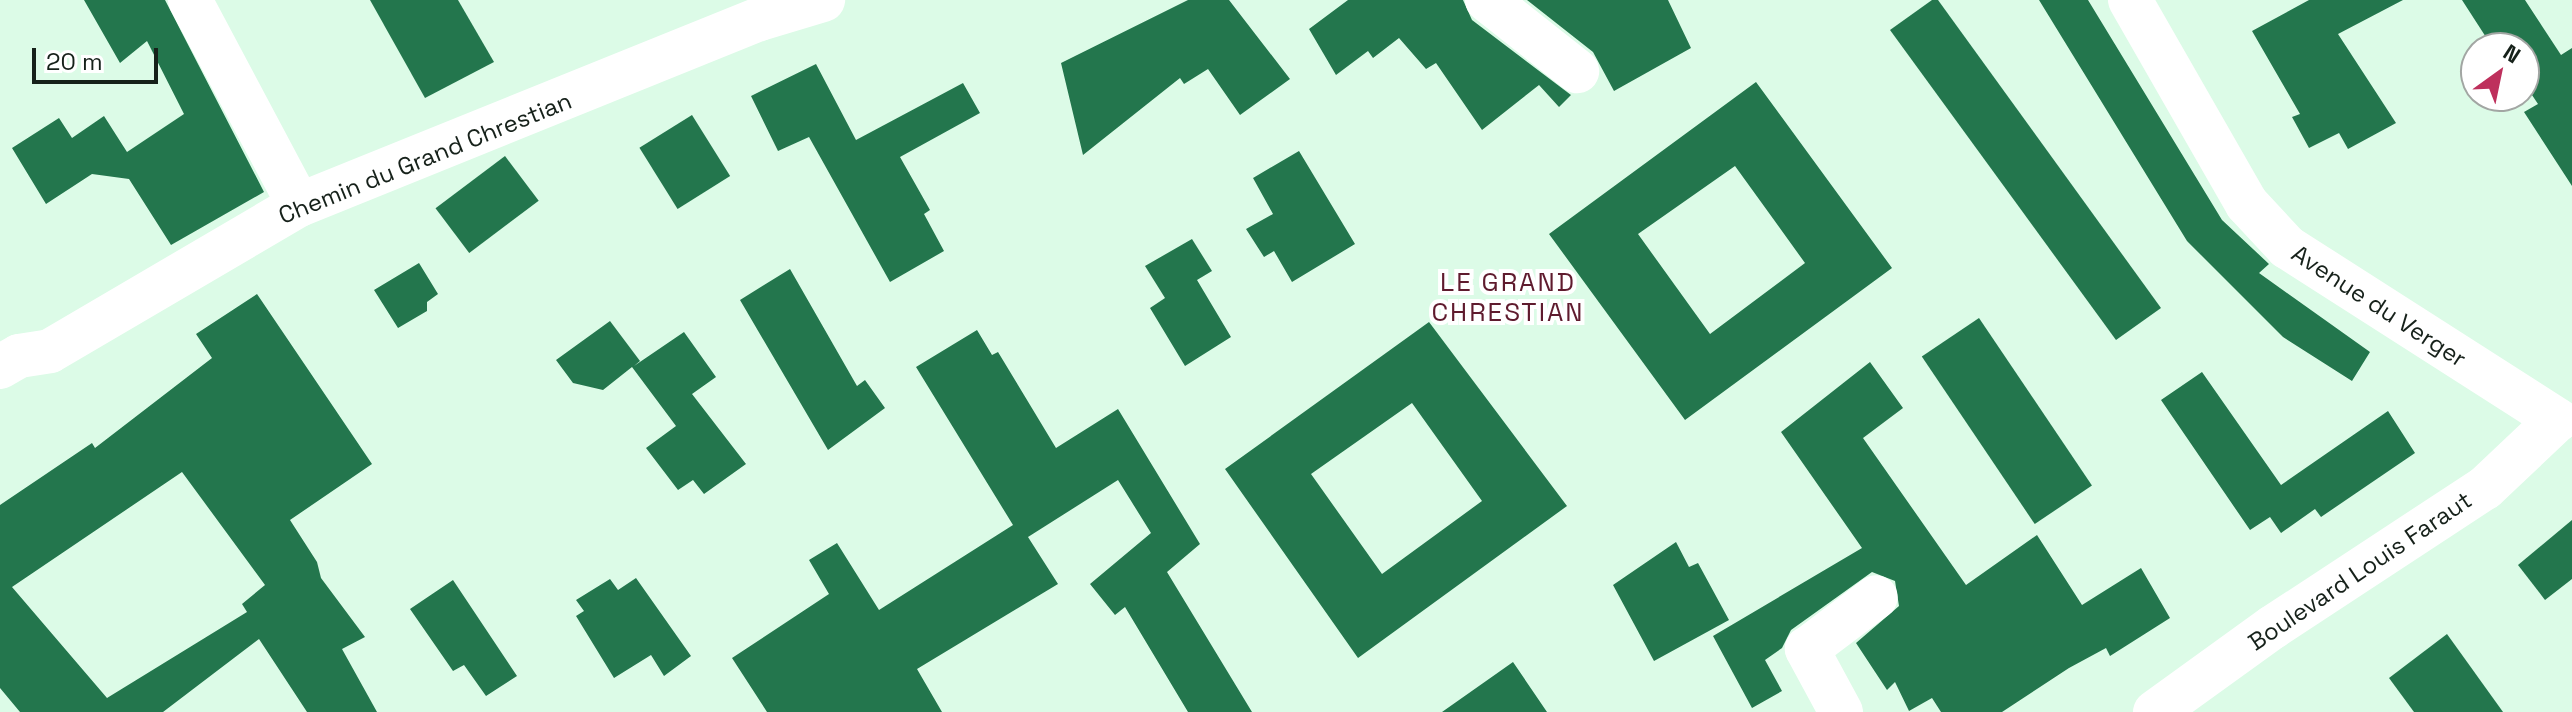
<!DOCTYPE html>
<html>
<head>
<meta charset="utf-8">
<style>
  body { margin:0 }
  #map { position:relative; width:2572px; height:712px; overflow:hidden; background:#dcfbe7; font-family:"Space Grotesk",sans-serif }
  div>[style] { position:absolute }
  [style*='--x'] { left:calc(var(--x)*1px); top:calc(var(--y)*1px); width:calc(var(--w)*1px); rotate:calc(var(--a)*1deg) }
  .building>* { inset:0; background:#23764d; transform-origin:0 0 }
  .minor>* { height:44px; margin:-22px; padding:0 22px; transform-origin:22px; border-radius:22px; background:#fff }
  .tertiary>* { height:44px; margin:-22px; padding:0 22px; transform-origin:22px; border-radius:22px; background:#fff }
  span { translate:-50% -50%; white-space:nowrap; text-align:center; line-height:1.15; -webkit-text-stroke:8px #fff; paint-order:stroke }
  .street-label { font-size:24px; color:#16211a }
  .neighbourhood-label { font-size:26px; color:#5f1b2e; letter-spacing:2px }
  .north { position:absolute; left:2460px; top:32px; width:80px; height:80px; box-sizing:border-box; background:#fff; border:2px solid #a2a6a3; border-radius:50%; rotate:33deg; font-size:22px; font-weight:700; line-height:32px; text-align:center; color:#16211a }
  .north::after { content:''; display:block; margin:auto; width:28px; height:36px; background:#be305c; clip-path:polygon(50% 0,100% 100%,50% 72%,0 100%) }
  .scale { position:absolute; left:32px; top:48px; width:126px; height:36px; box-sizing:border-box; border:4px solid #16211a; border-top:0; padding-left:10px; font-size:24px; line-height:28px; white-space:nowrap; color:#16211a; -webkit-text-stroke:6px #fff; paint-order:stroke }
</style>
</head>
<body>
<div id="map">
  <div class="building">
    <i style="clip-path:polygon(84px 0,165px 0,264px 192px,171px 245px,129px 179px,92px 174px,46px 204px,12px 148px,59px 118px,72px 138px,104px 116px,127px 152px,184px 114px,147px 41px,120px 63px)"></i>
    <i style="clip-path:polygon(370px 0,458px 0,494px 62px,425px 98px)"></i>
    <i style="clip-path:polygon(1188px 0,1229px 0,1290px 79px,1240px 115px,1208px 69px,1184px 84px,1180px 78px,1083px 155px,1061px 63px)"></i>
    <i style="clip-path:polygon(1348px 0,1463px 0,1472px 20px,1571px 95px,1559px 107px,1539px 85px,1482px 130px,1436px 63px,1426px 69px,1399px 38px,1373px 58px,1368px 51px,1336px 75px,1309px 29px)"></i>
    <i style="clip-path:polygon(1527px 0,1668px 0,1691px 48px,1614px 91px,1593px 52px)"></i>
    <i style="clip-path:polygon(1932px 0,1938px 0,2161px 308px,2116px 340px,1890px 30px)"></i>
    <i style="clip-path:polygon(2039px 0,2088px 0,2222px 220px,2269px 264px,2259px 273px,2370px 352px,2352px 381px,2283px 337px,2187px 241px)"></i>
    <i style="clip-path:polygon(2309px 0,2403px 0,2338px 34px,2396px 123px,2348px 149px,2339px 133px,2309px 148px,2292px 117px,2300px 114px,2252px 31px)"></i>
    <i style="clip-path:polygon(2462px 0,2525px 0,2561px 55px,2572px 48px,2572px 186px,2524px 112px,2538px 104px,2524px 83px,2524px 48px,2493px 48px)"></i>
    <i style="clip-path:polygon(816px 64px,856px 140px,963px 83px,980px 113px,900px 157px,930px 210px,924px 214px,944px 251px,890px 282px,809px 137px,778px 151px,751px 96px)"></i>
    <i style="clip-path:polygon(evenodd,1756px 82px,1892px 268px,1685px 420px,1549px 234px,1756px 82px,1735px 166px,1805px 263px,1710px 334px,1638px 234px,1735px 166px)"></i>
    <i style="left:692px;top:115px;width:72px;height:62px;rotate:58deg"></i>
    <i style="clip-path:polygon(1299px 151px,1355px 244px,1292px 282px,1274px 251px,1264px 257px,1246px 229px,1273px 214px,1253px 178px)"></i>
    <i style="left:505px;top:156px;width:56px;height:87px;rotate:53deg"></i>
    <i style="clip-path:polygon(1192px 239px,1212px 271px,1197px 280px,1231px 337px,1185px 366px,1150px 308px,1165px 298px,1145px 266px)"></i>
    <i style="clip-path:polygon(419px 263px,438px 294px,427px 302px,427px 311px,398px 328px,374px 290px)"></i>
    <i style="clip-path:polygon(790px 269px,857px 386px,865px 380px,885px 408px,828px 450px,740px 300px)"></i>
    <i style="clip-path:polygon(evenodd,257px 294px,372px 464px,290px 520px,317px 562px,321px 578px,365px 637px,342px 649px,377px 712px,307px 712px,259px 639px,163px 712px,20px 712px,0 688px,0 505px,92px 443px,95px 448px,212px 358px,196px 334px,257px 294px,182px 472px,265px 585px,242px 604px,247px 612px,107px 698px,12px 587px,182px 472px)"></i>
    <i style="left:1979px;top:318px;width:202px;height:69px;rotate:56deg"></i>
    <i style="clip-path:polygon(610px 321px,640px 361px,634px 366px,684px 332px,716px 377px,692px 394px,746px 464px,704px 494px,693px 480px,678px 490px,646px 448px,676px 426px,632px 367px,603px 390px,573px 383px,556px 360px)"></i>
    <i style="clip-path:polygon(evenodd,1429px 322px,1567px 506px,1358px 658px,1225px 469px,1429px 322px,1412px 403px,1482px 501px,1382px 574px,1311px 474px,1412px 403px)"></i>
    <i style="clip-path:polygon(977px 330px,992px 355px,998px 352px,1056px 448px,1118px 409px,1200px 544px,1167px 572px,1252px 712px,1188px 712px,1125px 607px,1115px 615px,1090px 584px,1151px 533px,1118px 480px,1028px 537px,1058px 584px,917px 669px,942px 712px,767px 712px,732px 658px,829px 594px,809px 560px,837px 543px,879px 610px,1013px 525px,916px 367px)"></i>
    <i style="clip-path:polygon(1870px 362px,1903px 408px,1863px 438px,1966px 585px,2037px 535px,2082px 605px,2141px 568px,2170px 618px,2110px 656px,2106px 648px,2069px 668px,2002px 712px,1941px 712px,1932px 698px,1909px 711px,1895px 682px,1887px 690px,1856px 643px,1899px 606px,1895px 581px,1872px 572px,1791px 630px,1782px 648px,1765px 660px,1782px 691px,1752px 708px,1713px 636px,1862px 548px,1781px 432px)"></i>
    <i style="clip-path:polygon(2202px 372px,2281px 485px,2388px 411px,2415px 453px,2321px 517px,2315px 509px,2281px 533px,2270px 517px,2250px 530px,2161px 400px)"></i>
    <i style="clip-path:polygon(2572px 520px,2572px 579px,2545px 600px,2518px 565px)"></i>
    <i style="clip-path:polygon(1676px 542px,1689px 567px,1698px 563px,1729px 620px,1654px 661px,1613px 585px)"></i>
    <i style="clip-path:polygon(636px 578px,691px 656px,664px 676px,651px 655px,614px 678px,576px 616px,584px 611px,576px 600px,610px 579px,618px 590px)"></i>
    <i style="clip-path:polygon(453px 580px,517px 676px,486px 696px,464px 665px,453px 671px,410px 609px)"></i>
    <i style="clip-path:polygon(2447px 634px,2503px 712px,2414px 712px,2389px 678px)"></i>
    <i style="clip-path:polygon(1513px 662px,1547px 712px,1442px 712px,1496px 674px)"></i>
  </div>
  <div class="minor">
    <i style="--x:190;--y:0;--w:232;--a:62"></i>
    <i style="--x:1487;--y:0;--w:115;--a:38.3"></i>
    <i style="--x:2130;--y:0;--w:235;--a:60.2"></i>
    <i style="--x:2247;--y:204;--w:59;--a:47.1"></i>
    <i style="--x:2287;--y:247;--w:321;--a:32.6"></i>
    <i style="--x:0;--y:367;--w:22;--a:-30"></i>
    <i style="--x:19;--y:356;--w:31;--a:-9"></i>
    <i style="--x:50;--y:351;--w:289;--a:-30.4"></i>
    <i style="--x:299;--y:205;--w:497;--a:-22"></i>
    <i style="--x:760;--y:19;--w:66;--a:-16.8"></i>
    <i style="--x:1841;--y:712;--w:72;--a:-118.4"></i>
    <i style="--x:1807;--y:649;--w:86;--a:-37"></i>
  </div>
  <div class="tertiary">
    <i style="--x:2155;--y:712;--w:145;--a:-35.8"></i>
    <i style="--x:2273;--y:627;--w:254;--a:-33.3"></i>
    <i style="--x:2485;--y:488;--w:99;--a:-43.4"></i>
  </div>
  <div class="street-label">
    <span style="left:425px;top:158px;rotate:-22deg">Chemin du Grand Chrestian</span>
    <span style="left:2379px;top:306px;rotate:33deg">Avenue du Verger</span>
    <span style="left:2360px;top:571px;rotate:-34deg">Boulevard Louis Faraut</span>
  </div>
  <div class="neighbourhood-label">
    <span style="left:1508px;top:298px">LE GRAND<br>CHRESTIAN</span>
  </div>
  <div class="north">N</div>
  <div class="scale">20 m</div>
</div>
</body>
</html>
